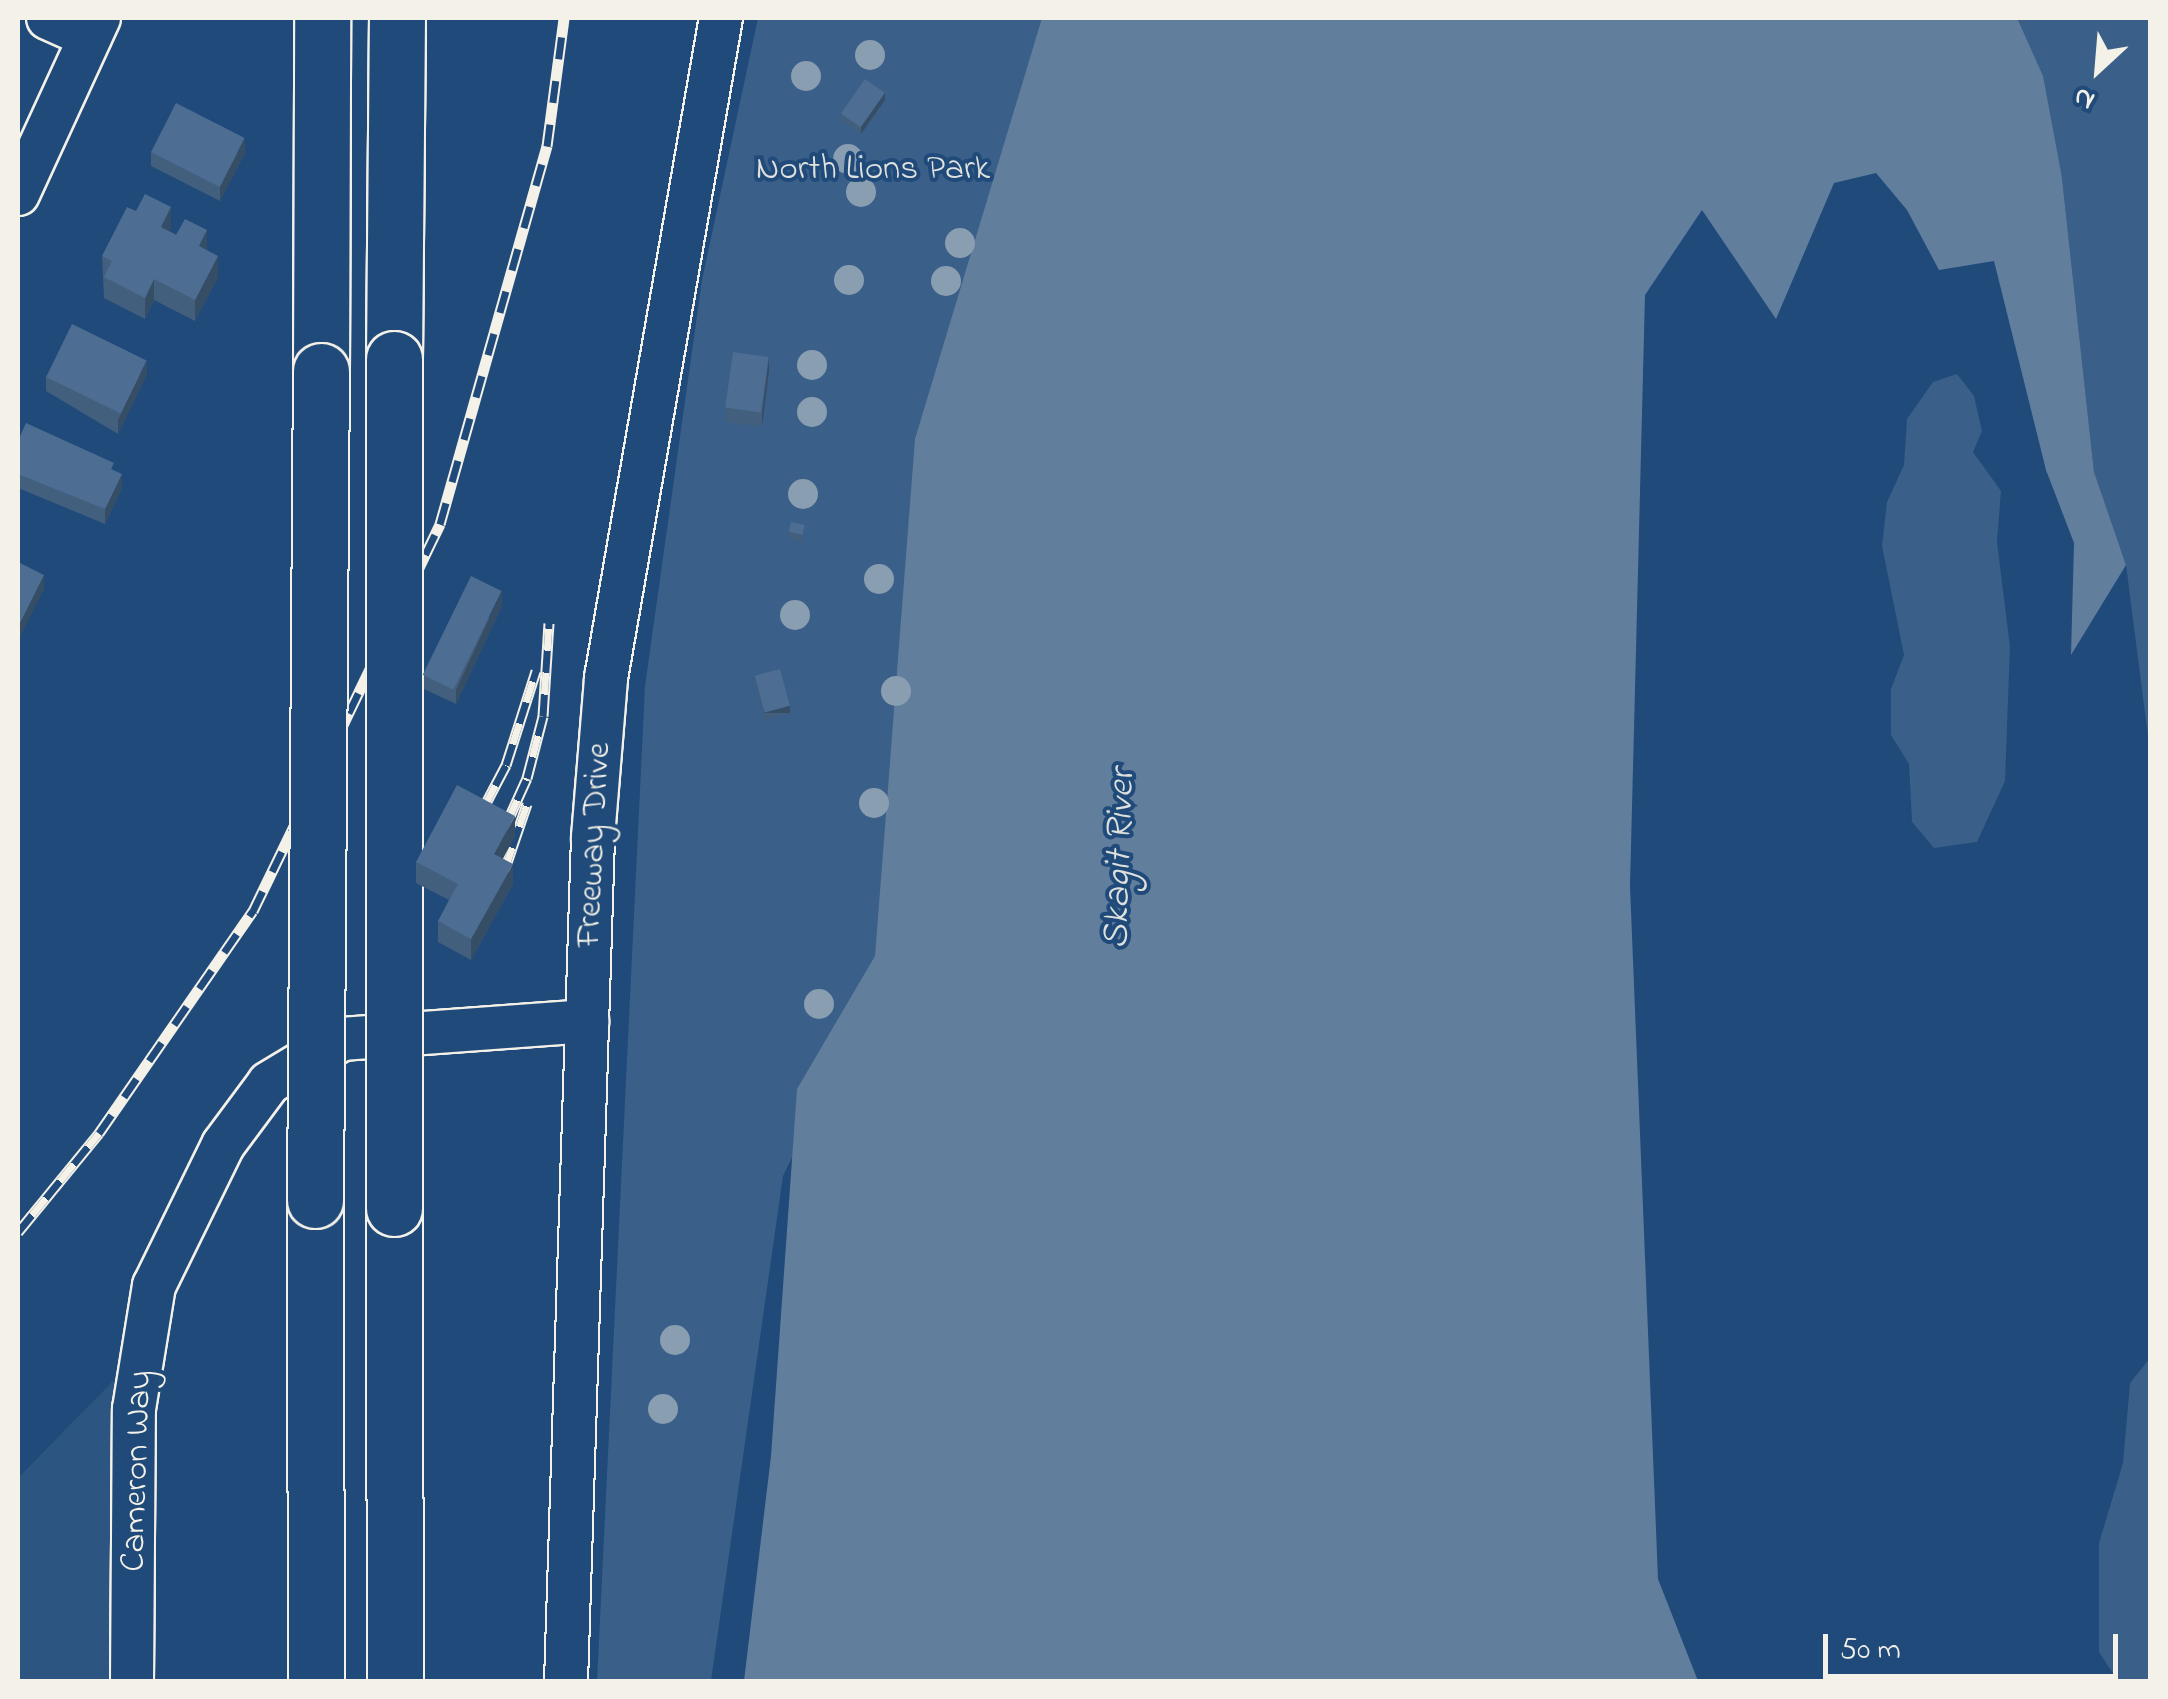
<!DOCTYPE html>
<html>
<head>
<meta charset="utf-8">
<style>
  body { margin:0 }
  #map { position:relative; width:2168px; height:1699px; overflow:hidden; background:#1f4a7a; font-family:"Indie Flower",sans-serif }
  div>[style] { position:absolute }
  [style*='--x'] { left:calc(var(--x)*1px); top:calc(var(--y)*1px); width:calc(var(--w)*1px); rotate:calc(var(--a)*1deg) }
  .built>* { inset:0; background:#2d5581 }
  .green>* { inset:0; background:#3a5f88 }
  .water>* { inset:0; background:#627e9d }
  .roads { filter:drop-shadow(2px 0 #f4f1e8) drop-shadow(-2px 0 #f4f1e8) drop-shadow(0 2px #f4f1e8) drop-shadow(0 -2px #f4f1e8) }
  .minor>* { height:42px; margin:-21px; padding:0 21px; transform-origin:21px; border-radius:21px; background:#1f4a7a }
  .highway>* { height:55px; margin:-27.5px; padding:0 27.5px; transform-origin:27.5px; border-radius:27.5px; background:#1f4a7a }
  .rail>* { height:11px; margin-top:-5.5px; transform-origin:0; background:repeating-linear-gradient(90deg,#1f4a7a 0 22px,#f4f1e8 0 44px); box-sizing:border-box; border-block:2px solid #f4f1e8 }
  .bridges { filter:drop-shadow(2px 0 #f4f1e8) drop-shadow(-2px 0 #f4f1e8) drop-shadow(0 2px #f4f1e8) drop-shadow(0 -2px #f4f1e8) }
  .highway-bridge>* { height:55px; margin:-27.5px; padding:0 27.5px; transform-origin:27.5px; border-radius:27.5px; background:#1f4a7a }
  .trees>* { width:30px; height:30px; margin:-15px; border-radius:50%; background:#8a9eb1 }
  .wall>* { inset:0; background:#425f7e }
  .shaded-wall>* { inset:0; background:#364d66; transform-origin:0 0 }
  .building>* { inset:0; background:#4d6e92; transform-origin:0 0 }
  span { translate:-50% -50%; white-space:nowrap; text-align:center; line-height:1.15; -webkit-text-stroke:8px #1f4a7a; paint-order:stroke }
  .park-label { font-size:35px; color:#e1e2de }
  .street-label { font-size:35px; color:#f4f1e8 }
  .water-label { font-size:38px; color:#dee0dd; font-style:italic }
  .frame { position:absolute; inset:0; border:20px solid #f4f1e8; pointer-events:none }
  .north { position:absolute; left:2048px; top:20px; width:100px; height:100px; -webkit-text-stroke:8px #1f4a7a; paint-order:stroke; rotate:206deg; font-size:28px; font-weight:700; line-height:40px; text-align:center; color:#f4f1e8 }
  .north::after { content:''; display:block; margin:auto; width:35px; height:45px; background:#f4f1e8; clip-path:polygon(50% 0,100% 100%,50% 72%,0 100%) }
  .scale { position:absolute; left:1823px; top:1634px; width:295px; height:45px; box-sizing:border-box; border:5px solid #f4f1e8; border-top:0; padding-left:12px; font-size:30px; line-height:35px; white-space:nowrap; color:#f4f1e8; -webkit-text-stroke:8px #1f4a7a; paint-order:stroke }
</style>
</head>
<body>
<div id="map">
  <div class="built">
    <i style="clip-path:polygon(114px 1380px,115px 1681px,18px 1681px,18px 1478px)"></i>
  </div>
  <div class="green">
    <i style="clip-path:polygon(758px 18px,1064px 18px,920px 895px,783px 1176px,711px 1681px,597px 1682px,645px 686px,702px 280px)"></i>
    <i style="clip-path:polygon(2017px 18px,2150px 18px,2150px 752px,2126px 565px,2094px 473px,2062px 178px)"></i>
    <i style="clip-path:polygon(1957px 374px,1974px 396px,1982px 431px,1973px 452px,2001px 491px,1997px 542px,2010px 647px,2005px 781px,1977px 842px,1934px 848px,1912px 822px,1909px 764px,1891px 735px,1891px 689px,1904px 655px,1882px 546px,1887px 502px,1904px 465px,1907px 419px,1933px 382px)"></i>
    <i style="clip-path:polygon(2150px 1358px,2150px 1681px,2118px 1681px,2099px 1652px,2099px 1543px,2123px 1463px,2130px 1383px)"></i>
  </div>
  <div class="water">
    <i style="clip-path:polygon(1042px 18px,2017px 18px,2043px 76px,2062px 178px,2094px 472px,2126px 565px,2071px 655px,2074px 543px,2046px 470px,1994px 261px,1939px 270px,1907px 210px,1876px 173px,1834px 183px,1776px 319px,1702px 210px,1645px 295px,1630px 886px,1658px 1579px,1698px 1681px,744px 1681px,771px 1456px,797px 1089px,875px 956px,915px 439px)"></i>
  </div>
  <div class="roads">
    <div class="minor">
      <i style="--x:48;--y:18;--w:46;--a:24.3"></i>
      <i style="--x:18;--y:194;--w:194;--a:-65.3"></i>
      <i style="--x:132;--y:1682;--w:273;--a:-89.6"></i>
      <i style="--x:134;--y:1409;--w:125;--a:-80.8"></i>
      <i style="--x:154;--y:1286;--w:157;--a:-63.9"></i>
      <i style="--x:223;--y:1145;--w:77;--a:-53.4"></i>
      <i style="--x:269;--y:1083;--w:85;--a:-31.1"></i>
      <i style="--x:342;--y:1039;--w:246;--a:-4.2"></i>
      <i style="--x:566;--y:1682;--w:845;--a:-88.17"></i>
      <i style="--x:593;--y:837;--w:160;--a:-85.3"></i>
      <i style="--x:606;--y:678;--w:670;--a:-80.12"></i>
    </div>
    <div class="highway">
      <i style="--x:394;--y:359;--w:341;--a:-89.5"></i>
      <i style="--x:321;--y:371;--w:353;--a:-89.8"></i>
      <i style="--x:315;--y:1200;--w:482;--a:89.9"></i>
      <i style="--x:394;--y:1208;--w:474;--a:89.9"></i>
    </div>
  </div>
  <div class="rail">
    <i style="--x:475;--y:824;--w:67;--a:-62.3"></i>
    <i style="--x:506;--y:765;--w:99;--a:-72.3"></i>
    <i style="--x:499;--y:840;--w:68;--a:-65.7"></i>
    <i style="--x:527;--y:778;--w:64;--a:-75.5"></i>
    <i style="--x:543;--y:716;--w:93;--a:-86.3"></i>
    <i style="--x:498;--y:889;--w:90;--a:-71.2"></i>
    <i style="--x:18;--y:1232;--w:128;--a:-50.7"></i>
    <i style="--x:99;--y:1133;--w:270;--a:-55.3"></i>
    <i style="--x:253;--y:911;--w:430;--a:-64.2"></i>
    <i style="--x:440;--y:524;--w:393;--a:-74.2"></i>
    <i style="--x:547;--y:146;--w:129;--a:-82.4"></i>
  </div>
  <div class="bridges">
    <div class="highway-bridge">
      <i style="--x:394;--y:359;--w:849;--a:90"></i>
      <i style="--x:315;--y:1200;--w:829;--a:-89.59"></i>
    </div>
  </div>
  <div class="trees">
    <i style="left:870px;top:55px"></i>
    <i style="left:806px;top:76px"></i>
    <i style="left:848px;top:159px"></i>
    <i style="left:861px;top:192px"></i>
    <i style="left:960px;top:243px"></i>
    <i style="left:849px;top:280px"></i>
    <i style="left:946px;top:281px"></i>
    <i style="left:812px;top:365px"></i>
    <i style="left:812px;top:412px"></i>
    <i style="left:803px;top:494px"></i>
    <i style="left:879px;top:579px"></i>
    <i style="left:795px;top:615px"></i>
    <i style="left:896px;top:691px"></i>
    <i style="left:874px;top:803px"></i>
    <i style="left:819px;top:1004px"></i>
    <i style="left:675px;top:1340px"></i>
    <i style="left:663px;top:1409px"></i>
  </div>
  <div class="wall">
    <i style="clip-path:polygon(885px 100px,861px 134px,841px 120px,841px 113px)"></i>
    <i style="clip-path:polygon(151px 152px,245px 153px,220px 201px,151px 166px)"></i>
    <i style="clip-path:polygon(171px 228px,169px 231px,207px 250px,218px 277px,195px 321px,154px 300px,145px 319px,104px 298px,102px 256px)"></i>
    <i style="clip-path:polygon(769px 371px,762px 427px,726px 422px,726px 408px)"></i>
    <i style="clip-path:polygon(147px 374px,118px 434px,46px 391px,46px 377px)"></i>
    <i style="clip-path:polygon(18px 441px,114px 471px,122px 488px,105px 524px,18px 488px)"></i>
    <i style="clip-path:polygon(789px 532px,805px 532px,803px 543px,789px 539px)"></i>
    <i style="clip-path:polygon(502px 606px,456px 704px,424px 689px,424px 675px)"></i>
    <i style="clip-path:polygon(755px 676px,790px 713px,765px 720px,755px 683px)"></i>
    <i style="clip-path:polygon(515px 836px,503px 858px,513px 884px,471px 960px,438px 942px,438px 921px,449px 900px,416px 883px,416px 862px)"></i>
  </div>
  <div class="shaded-wall">
    <i style="clip-path:polygon(885px 93px,885px 100px,861px 134px,861px 127px)"></i>
    <i style="clip-path:polygon(245px 138px,245px 153px,220px 201px,220px 187px)"></i>
    <i style="clip-path:polygon(171px 207px,171px 228px,161px 248px,161px 227px)"></i>
    <i style="clip-path:polygon(207px 230px,207px 251px,199px 246px)"></i>
    <i style="clip-path:polygon(218px 256px,218px 277px,195px 321px,195px 300px)"></i>
    <i style="clip-path:polygon(154px 279px,154px 300px,145px 319px,145px 298px)"></i>
    <i style="clip-path:polygon(769px 357px,769px 371px,762px 427px,762px 413px)"></i>
    <i style="clip-path:polygon(147px 360px,147px 374px,118px 434px,118px 420px)"></i>
    <i style="clip-path:polygon(122px 474px,122px 488px,105px 524px,105px 509px)"></i>
    <i style="clip-path:polygon(44px 575px,44px 589px,19px 639px,19px 625px)"></i>
    <i style="clip-path:polygon(502px 591px,502px 606px,456px 704px,456px 690px)"></i>
    <i style="left:790px;top:706px;width:7px;height:26px;rotate:90deg"></i>
    <i style="clip-path:polygon(515px 816px,515px 836px,494px 875px,494px 854px)"></i>
    <i style="clip-path:polygon(513px 864px,513px 884px,471px 960px,471px 939px)"></i>
  </div>
  <div class="building">
    <i style="left:865px;top:79px;width:24px;height:42px;rotate:35deg"></i>
    <i style="left:176px;top:103px;width:77px;height:55px;rotate:27deg"></i>
    <i style="clip-path:polygon(145px 194px,171px 207px,161px 227px,176px 235px,185px 219px,207px 230px,199px 246px,218px 256px,195px 300px,154px 279px,145px 298px,104px 277px,112px 261px,102px 256px,127px 207px,136px 211px)"></i>
    <i style="left:72px;top:324px;width:83px;height:59px;rotate:26deg"></i>
    <i style="left:733px;top:352px;width:36px;height:56px;rotate:8deg"></i>
    <i style="clip-path:polygon(26px 423px,114px 463px,111px 469px,122px 474px,105px 509px,18px 474px,18px 441px)"></i>
    <i style="left:791px;top:522px;width:14px;height:10px;rotate:12deg"></i>
    <i style="clip-path:polygon(18px 562px,44px 575px,19px 625px,18px 624px)"></i>
    <i style="left:471px;top:576px;width:34px;height:110px;rotate:26deg"></i>
    <i style="left:780px;top:669px;width:38px;height:26px;rotate:75deg"></i>
    <i style="clip-path:polygon(457px 785px,515px 816px,494px 854px,513px 864px,471px 939px,438px 921px,458px 884px,416px 862px)"></i>
  </div>
  <div class="park-label">
    <span style="left:873px;top:170px">North Lions Park</span>
  </div>
  <div class="street-label">
    <span style="left:595px;top:845px;rotate:-87deg">Freeway Drive</span>
    <span style="left:138px;top:1471px;rotate:-88deg">Cameron Way</span>
  </div>
  <div class="water-label">
    <span style="left:1121px;top:859px;rotate:-88deg">Skagit River</span>
  </div>
  <div class="frame"></div>
  <div class="north">N</div>
  <div class="scale">50 m</div>
</div>
</body>
</html>
